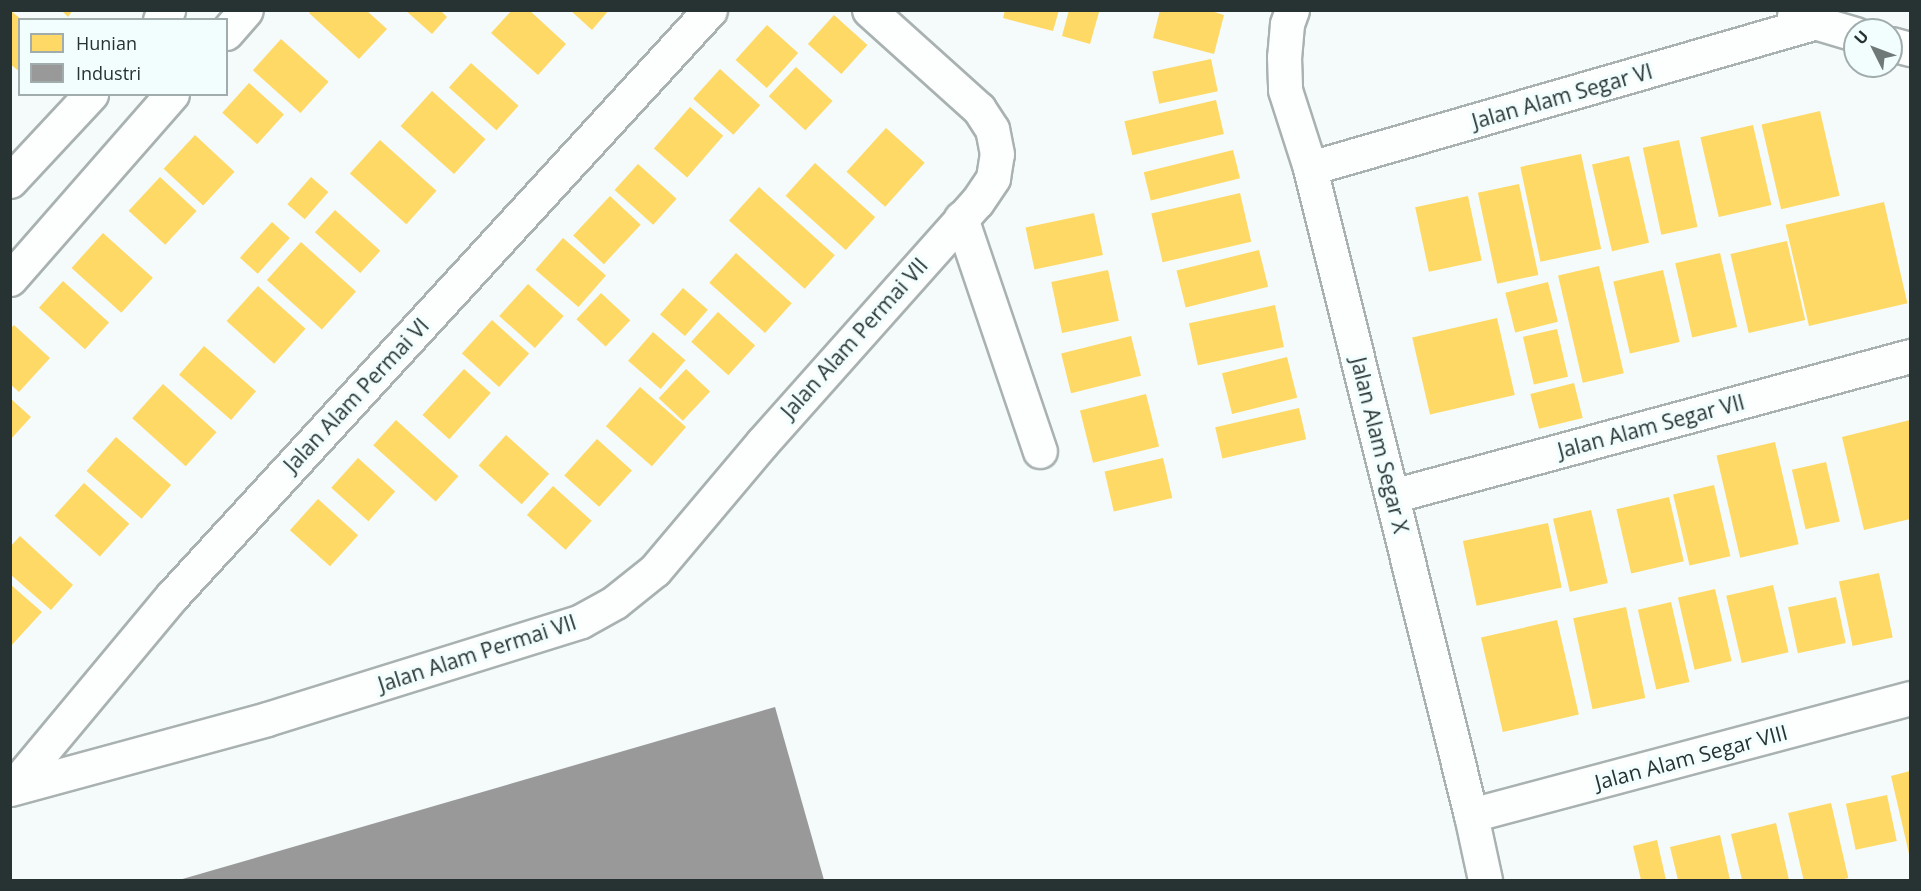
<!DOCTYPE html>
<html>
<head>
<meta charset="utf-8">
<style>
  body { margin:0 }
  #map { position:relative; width:1921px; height:891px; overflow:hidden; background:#f4fbfa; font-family:"Open Sans",sans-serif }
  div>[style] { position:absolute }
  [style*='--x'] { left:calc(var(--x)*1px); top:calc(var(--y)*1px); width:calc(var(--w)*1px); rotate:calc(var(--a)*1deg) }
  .homes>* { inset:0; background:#ffd966; transform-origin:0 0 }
  .industry>* { inset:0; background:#999 }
  .roads { filter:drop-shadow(2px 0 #a9b2b1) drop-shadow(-2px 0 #a9b2b1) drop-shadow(0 2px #a9b2b1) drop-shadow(0 -2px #a9b2b1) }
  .minor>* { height:33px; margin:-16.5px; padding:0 16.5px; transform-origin:16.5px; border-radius:16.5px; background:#fdfefe }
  span { translate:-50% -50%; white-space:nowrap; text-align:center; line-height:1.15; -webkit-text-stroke:6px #f1fefd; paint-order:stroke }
  .street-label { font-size:21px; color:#263332 }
  .frame { position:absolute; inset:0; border:12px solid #263332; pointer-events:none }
  .legend { position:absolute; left:18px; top:18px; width:210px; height:78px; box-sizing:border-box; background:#f1fefd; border:2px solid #a0adac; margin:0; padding:8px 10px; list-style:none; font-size:18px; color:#263332 }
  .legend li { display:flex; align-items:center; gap:12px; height:30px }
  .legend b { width:30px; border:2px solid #a0adac }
  .north { position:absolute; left:1843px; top:18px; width:60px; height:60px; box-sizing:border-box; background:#f1fefd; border:2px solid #a0adac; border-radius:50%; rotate:312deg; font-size:16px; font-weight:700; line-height:24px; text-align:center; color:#263332 }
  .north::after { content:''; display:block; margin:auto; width:21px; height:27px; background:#6e7978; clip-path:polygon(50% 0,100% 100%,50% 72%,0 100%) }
</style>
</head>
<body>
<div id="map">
  <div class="homes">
    <i style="clip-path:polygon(10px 10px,22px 20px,20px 20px,20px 72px,10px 64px)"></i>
    <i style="clip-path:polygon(61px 10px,73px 10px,68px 17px)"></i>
    <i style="clip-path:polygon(312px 10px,366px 10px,387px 29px,359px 59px,309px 13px)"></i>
    <i style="clip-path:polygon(405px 10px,440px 10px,447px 17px,432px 34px)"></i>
    <i style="clip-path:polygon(512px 10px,529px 10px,566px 44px,538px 75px,491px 33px)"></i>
    <i style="clip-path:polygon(570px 10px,609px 10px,592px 30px)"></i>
    <i style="clip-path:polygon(1005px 10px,1059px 10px,1053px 31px,1003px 18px)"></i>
    <i style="clip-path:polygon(1069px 10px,1099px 12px,1090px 44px,1062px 36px)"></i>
    <i style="clip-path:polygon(1160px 10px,1208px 10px,1224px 15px,1214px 54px,1153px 38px)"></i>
    <i style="left:834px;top:15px;width:45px;height:39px;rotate:42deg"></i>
    <i style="left:767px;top:25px;width:42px;height:47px;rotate:42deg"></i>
    <i style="left:281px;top:39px;width:64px;height:42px;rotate:42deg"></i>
    <i style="left:1211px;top:59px;width:33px;height:60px;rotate:78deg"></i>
    <i style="left:471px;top:63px;width:64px;height:33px;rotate:42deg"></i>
    <i style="left:796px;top:67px;width:50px;height:40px;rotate:43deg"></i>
    <i style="left:720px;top:69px;width:54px;height:40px;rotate:42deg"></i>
    <i style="left:249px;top:83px;width:47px;height:40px;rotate:42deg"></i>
    <i style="left:432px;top:91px;width:72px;height:47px;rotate:42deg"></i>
    <i style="left:1216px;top:100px;width:35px;height:94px;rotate:77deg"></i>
    <i style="left:690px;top:107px;width:44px;height:55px;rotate:41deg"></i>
    <i style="left:1820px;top:111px;width:87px;height:60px;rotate:77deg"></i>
    <i style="left:1753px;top:125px;width:82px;height:54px;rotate:77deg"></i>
    <i style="left:886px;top:128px;width:52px;height:59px;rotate:42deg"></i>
    <i style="left:195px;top:135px;width:54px;height:46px;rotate:43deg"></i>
    <i style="left:380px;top:140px;width:76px;height:45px;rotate:42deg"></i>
    <i style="left:1679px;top:140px;width:89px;height:37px;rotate:78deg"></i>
    <i style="left:1233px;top:150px;width:29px;height:92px;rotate:76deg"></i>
    <i style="left:1581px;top:154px;width:97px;height:62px;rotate:78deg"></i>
    <i style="left:1629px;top:156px;width:89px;height:38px;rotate:77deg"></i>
    <i style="left:815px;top:163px;width:81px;height:44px;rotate:42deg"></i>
    <i style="left:638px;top:164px;width:52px;height:35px;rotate:42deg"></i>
    <i style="left:160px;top:177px;width:50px;height:46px;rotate:43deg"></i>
    <i style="left:311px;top:177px;width:23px;height:36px;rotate:41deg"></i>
    <i style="left:1519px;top:184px;width:93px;height:42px;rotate:78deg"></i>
    <i style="left:759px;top:187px;width:102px;height:45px;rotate:42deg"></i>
    <i style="left:1240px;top:193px;width:50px;height:91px;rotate:77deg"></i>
    <i style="left:610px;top:196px;width:42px;height:54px;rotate:43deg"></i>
    <i style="left:1468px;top:196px;width:66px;height:54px;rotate:78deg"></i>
    <i style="left:1884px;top:202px;width:104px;height:101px;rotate:77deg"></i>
    <i style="left:335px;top:210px;width:61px;height:30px;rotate:42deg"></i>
    <i style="left:1094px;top:213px;width:43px;height:70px;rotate:78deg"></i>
    <i style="left:272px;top:222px;width:24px;height:48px;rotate:42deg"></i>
    <i style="left:103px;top:233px;width:67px;height:47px;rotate:42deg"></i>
    <i style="left:563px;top:238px;width:57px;height:42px;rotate:41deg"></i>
    <i style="left:1787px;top:241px;width:81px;height:58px;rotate:77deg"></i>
    <i style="left:301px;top:242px;width:74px;height:51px;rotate:42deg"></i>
    <i style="left:1259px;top:250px;width:38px;height:85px;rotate:76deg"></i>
    <i style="left:736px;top:253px;width:75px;height:40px;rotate:42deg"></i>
    <i style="left:1720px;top:253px;width:76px;height:46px;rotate:77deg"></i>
    <i style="left:1599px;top:266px;width:110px;height:42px;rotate:77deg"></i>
    <i style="left:1108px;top:270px;width:52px;height:58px;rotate:78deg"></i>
    <i style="left:1663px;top:270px;width:74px;height:51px;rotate:77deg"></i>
    <i style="left:63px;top:281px;width:62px;height:36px;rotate:42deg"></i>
    <i style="left:1548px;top:282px;width:41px;height:44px;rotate:76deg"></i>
    <i style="left:528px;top:284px;width:48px;height:43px;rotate:42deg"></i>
    <i style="left:258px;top:286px;width:64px;height:47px;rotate:42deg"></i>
    <i style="left:683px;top:288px;width:33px;height:35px;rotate:41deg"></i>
    <i style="left:601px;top:293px;width:40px;height:36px;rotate:43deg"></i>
    <i style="left:1275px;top:305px;width:43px;height:88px;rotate:78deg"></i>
    <i style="left:718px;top:312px;width:50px;height:40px;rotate:42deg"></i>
    <i style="left:1497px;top:318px;width:79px;height:87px;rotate:77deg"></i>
    <i style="left:492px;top:320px;width:50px;height:45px;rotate:42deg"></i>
    <i style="clip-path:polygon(14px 325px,50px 358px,19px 392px,10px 384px,10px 329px)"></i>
    <i style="left:1557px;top:329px;width:49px;height:35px;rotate:77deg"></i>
    <i style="left:653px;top:332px;width:43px;height:38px;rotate:41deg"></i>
    <i style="left:1131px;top:336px;width:41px;height:72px;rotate:76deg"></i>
    <i style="left:204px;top:346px;width:69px;height:38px;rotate:41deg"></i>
    <i style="left:1287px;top:357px;width:42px;height:67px;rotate:76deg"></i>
    <i style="left:464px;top:369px;width:36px;height:62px;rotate:42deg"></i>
    <i style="left:686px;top:369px;width:33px;height:40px;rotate:43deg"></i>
    <i style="left:1574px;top:383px;width:36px;height:45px;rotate:76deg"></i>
    <i style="left:163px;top:384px;width:72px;height:46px;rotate:42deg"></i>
    <i style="left:640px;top:387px;width:61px;height:52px;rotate:41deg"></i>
    <i style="left:1146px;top:394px;width:54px;height:68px;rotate:76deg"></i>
    <i style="clip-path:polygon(10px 398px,31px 417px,10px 440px)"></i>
    <i style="left:1299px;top:408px;width:32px;height:86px;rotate:77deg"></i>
    <i style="left:396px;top:420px;width:84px;height:34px;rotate:42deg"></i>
    <i style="clip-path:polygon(1910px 420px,1910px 519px,1864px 530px,1842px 437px)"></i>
    <i style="left:506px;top:435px;width:58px;height:41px;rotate:42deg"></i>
    <i style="left:116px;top:437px;width:73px;height:45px;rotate:41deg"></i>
    <i style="left:597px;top:439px;width:47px;height:49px;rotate:42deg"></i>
    <i style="left:1775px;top:442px;width:105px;height:60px;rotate:77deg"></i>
    <i style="left:358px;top:458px;width:50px;height:40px;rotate:42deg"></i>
    <i style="left:1163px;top:458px;width:41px;height:60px;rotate:77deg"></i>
    <i style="left:1826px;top:462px;width:61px;height:35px;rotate:77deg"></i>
    <i style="left:84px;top:483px;width:61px;height:44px;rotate:42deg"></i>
    <i style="left:1714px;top:485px;width:73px;height:42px;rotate:77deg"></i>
    <i style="left:553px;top:486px;width:52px;height:39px;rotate:42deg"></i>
    <i style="left:1669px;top:497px;width:66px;height:54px;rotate:77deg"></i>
    <i style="left:318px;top:499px;width:54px;height:42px;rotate:42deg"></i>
    <i style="left:1591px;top:510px;width:75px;height:39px;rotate:77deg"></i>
    <i style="left:1548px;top:523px;width:66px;height:87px;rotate:78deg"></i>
    <i style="clip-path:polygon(20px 536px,73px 585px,51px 610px,10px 574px,10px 547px)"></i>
    <i style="left:1879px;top:573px;width:66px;height:41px;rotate:78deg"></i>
    <i style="clip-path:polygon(10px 584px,42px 612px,10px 647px)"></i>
    <i style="left:1773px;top:585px;width:69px;height:48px;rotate:77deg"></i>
    <i style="left:1715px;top:589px;width:74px;height:38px;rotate:77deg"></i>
    <i style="left:1836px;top:597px;width:47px;height:49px;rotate:78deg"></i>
    <i style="left:1671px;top:602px;width:82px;height:34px;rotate:77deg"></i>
    <i style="left:1626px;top:607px;width:93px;height:54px;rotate:78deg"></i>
    <i style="left:1557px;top:620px;width:97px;height:78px;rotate:77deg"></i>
    <i style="clip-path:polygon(1910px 771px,1910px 858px,1891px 776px)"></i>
    <i style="left:1887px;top:795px;width:47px;height:42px;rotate:78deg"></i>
    <i style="left:1831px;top:803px;width:77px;height:44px;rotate:77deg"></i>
    <i style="clip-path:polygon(1776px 823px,1789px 880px,1742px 880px,1731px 834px)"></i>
    <i style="clip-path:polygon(1720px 835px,1730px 880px,1678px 880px,1670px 847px)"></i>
    <i style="clip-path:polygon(1657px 840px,1666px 880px,1641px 880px,1633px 846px)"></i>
  </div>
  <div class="industry">
    <i style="clip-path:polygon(775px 707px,824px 880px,179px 880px)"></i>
  </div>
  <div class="roads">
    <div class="minor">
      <i style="--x:1292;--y:10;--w:15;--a:110"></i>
      <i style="--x:1287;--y:24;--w:33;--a:95"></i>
      <i style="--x:1284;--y:57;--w:33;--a:88"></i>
      <i style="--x:1285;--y:90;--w:82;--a:72.2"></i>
      <i style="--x:1310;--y:168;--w:667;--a:76.03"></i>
      <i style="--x:1471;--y:815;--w:66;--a:77.8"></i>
      <i style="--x:1794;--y:16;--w:64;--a:16.4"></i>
      <i style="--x:160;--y:20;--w:13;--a:-51"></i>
      <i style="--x:226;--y:33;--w:30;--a:-49"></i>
      <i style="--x:1891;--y:44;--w:20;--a:15"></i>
      <i style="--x:1310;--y:168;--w:523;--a:-16.08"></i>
      <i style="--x:10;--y:181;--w:119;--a:-47"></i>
      <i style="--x:961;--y:218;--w:246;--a:71.3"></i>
      <i style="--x:10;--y:279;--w:246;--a:-48.8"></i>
      <i style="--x:1392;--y:496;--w:537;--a:-15.12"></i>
      <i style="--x:12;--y:788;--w:251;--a:-50.2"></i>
      <i style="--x:173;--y:595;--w:794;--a:-47.45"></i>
      <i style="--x:10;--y:789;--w:266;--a:-15.2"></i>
      <i style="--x:267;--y:719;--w:329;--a:-17.3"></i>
      <i style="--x:581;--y:621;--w:39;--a:-29"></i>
      <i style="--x:615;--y:602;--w:51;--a:-38.7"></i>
      <i style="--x:655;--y:570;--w:166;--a:-49.9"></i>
      <i style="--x:762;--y:443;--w:323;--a:-48.3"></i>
      <i style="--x:977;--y:202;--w:29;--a:-56"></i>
      <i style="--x:993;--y:178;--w:24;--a:-81"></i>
      <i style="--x:997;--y:154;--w:25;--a:-101"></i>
      <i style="--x:992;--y:129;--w:24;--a:-123"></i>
      <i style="--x:979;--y:109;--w:148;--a:-138"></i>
      <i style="--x:1471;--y:815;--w:454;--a:-14.9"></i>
    </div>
  </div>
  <div class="street-label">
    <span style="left:1562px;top:96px;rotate:-16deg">Jalan Alam Segar VI</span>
    <span style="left:854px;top:338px;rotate:-48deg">Jalan Alam Permai VII</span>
    <span style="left:356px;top:395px;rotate:-47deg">Jalan Alam Permai VI</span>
    <span style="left:1651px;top:426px;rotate:-15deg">Jalan Alam Segar VII</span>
    <span style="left:1380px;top:445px;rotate:76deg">Jalan Alam Segar X</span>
    <span style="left:477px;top:653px;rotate:-18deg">Jalan Alam Permai VII</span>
    <span style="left:1691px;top:757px;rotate:-15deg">Jalan Alam Segar VIII</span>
  </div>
  <div class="frame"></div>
  <ul class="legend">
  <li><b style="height:16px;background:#ffd966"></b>Hunian</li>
  <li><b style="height:16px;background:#999"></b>Industri</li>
  </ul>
  <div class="north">U</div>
</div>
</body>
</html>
